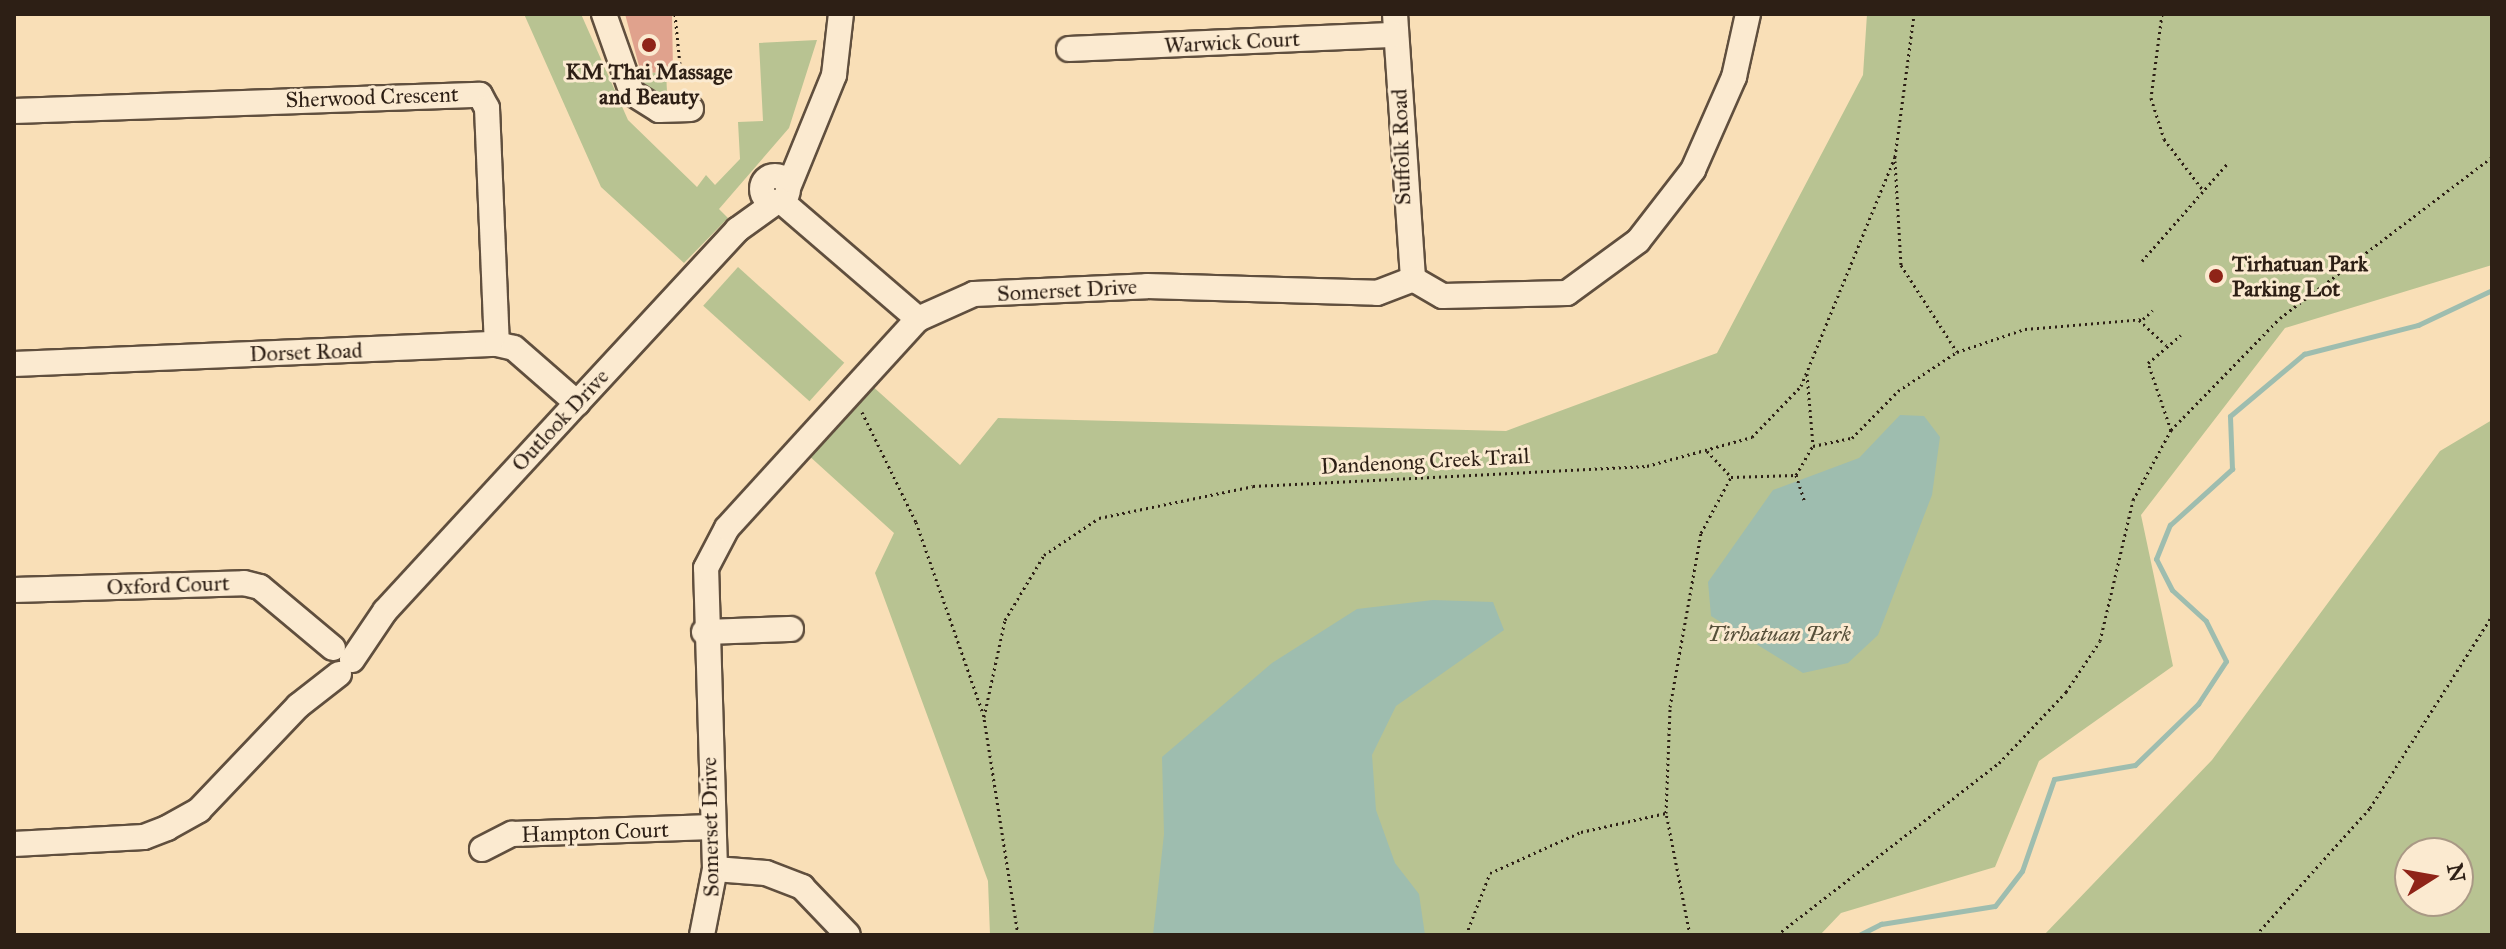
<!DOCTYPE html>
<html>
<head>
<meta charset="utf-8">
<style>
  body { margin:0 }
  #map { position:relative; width:2506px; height:949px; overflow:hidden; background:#f9dfb7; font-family:"IM FELL Great Primer",serif }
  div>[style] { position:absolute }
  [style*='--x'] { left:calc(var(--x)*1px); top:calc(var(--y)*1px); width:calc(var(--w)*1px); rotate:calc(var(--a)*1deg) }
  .green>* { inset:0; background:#b8c392; transform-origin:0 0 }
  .water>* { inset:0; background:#9ebdaf }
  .stream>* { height:5px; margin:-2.5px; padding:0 2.5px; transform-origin:2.5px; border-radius:2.5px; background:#9ebdaf }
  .building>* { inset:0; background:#e0a28d }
  .path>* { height:3px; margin-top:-1.5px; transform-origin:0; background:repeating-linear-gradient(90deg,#2d1f15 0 2px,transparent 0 6px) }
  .roads { filter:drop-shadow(2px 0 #604f3e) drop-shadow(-2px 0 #604f3e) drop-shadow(0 2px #604f3e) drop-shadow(0 -2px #604f3e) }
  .minor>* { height:24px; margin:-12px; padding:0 12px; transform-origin:12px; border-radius:12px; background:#fbead0 }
  .minor>.ring { margin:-12px; padding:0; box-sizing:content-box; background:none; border:24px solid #fbead0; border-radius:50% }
  .dots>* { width:22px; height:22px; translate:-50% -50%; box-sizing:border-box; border:4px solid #fbead0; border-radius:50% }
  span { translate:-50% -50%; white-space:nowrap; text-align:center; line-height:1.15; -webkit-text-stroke:6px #fbead0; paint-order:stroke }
  .street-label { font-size:22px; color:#2d1f15 }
  .poi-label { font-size:22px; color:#2d1f15; font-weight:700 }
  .left { translate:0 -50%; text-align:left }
  .park-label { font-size:22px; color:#57503a; font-style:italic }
  .frame { position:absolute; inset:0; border:16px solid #2d1f15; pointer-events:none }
  .north { position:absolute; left:2394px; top:837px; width:80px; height:80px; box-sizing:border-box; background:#fbead0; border:2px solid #a99985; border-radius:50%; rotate:79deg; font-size:22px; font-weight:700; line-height:32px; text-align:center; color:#2d1f15 }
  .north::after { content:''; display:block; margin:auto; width:28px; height:36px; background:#8f2418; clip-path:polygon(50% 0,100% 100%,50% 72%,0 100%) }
</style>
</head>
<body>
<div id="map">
  <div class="green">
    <i style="clip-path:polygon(524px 14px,581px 14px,628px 120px,697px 187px,706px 175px,715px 185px,740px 159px,738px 122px,763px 121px,759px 43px,817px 40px,789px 128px,719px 209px,728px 218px,684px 263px,601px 187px)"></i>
    <i style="clip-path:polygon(1867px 14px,2492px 14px,2492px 265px,2285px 328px,2141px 515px,2173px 666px,2039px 761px,1995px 867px,1841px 913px,1820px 935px,990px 935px,988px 881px,875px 573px,894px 533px,807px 454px,870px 384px,960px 465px,998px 418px,1506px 431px,1717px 353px,1863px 75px)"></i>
    <i style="clip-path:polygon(666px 72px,667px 92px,643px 93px,634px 73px)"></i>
    <i style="left:738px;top:267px;width:143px;height:52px;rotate:42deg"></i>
    <i style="clip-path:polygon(evenodd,2492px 420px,2492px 935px,2044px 935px,2212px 760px,2440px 451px,2492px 420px,2410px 853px,2458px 853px,2458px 901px,2410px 901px,2410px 853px)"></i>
  </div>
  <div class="water">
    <i style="clip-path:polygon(1900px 415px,1924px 416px,1940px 437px,1932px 495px,1878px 635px,1848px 663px,1803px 673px,1711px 616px,1708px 582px,1773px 490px,1859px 458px)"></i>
    <i style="clip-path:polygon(1433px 600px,1493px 602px,1504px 630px,1396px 706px,1372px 755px,1376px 810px,1395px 863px,1419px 894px,1425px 935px,1153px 935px,1164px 834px,1162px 757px,1272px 663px,1357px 609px)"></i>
  </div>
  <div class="stream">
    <i style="--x:1859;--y:935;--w:25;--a:-27"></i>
    <i style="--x:1881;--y:924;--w:115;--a:-9"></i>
    <i style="--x:1995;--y:906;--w:44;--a:-52.4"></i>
    <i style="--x:2022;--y:871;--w:97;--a:-70.8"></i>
    <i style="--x:2054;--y:779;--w:82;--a:-9.8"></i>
    <i style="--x:2135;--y:765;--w:88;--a:-44.1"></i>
    <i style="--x:2198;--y:704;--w:51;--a:-56.9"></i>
    <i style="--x:2226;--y:661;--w:45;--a:-116.6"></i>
    <i style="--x:2206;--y:621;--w:46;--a:-137.6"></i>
    <i style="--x:2172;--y:590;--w:35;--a:-117"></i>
    <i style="--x:2156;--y:559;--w:37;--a:-68"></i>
    <i style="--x:2170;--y:525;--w:84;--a:-42.1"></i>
    <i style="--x:2232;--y:469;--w:53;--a:-92.2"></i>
    <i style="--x:2230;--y:416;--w:97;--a:-40"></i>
    <i style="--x:2304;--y:354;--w:118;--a:-14.3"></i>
    <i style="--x:2418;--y:325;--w:82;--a:-25.3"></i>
  </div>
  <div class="building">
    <i style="clip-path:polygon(625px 14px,672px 14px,673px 72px,641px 73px)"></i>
  </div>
  <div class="path">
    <i style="--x:675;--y:14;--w:61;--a:84.4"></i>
    <i style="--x:2162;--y:14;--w:85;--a:97.5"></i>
    <i style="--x:2151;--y:98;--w:43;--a:72.4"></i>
    <i style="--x:2164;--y:139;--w:64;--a:52.6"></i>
    <i style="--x:1895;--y:161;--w:104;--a:86.7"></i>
    <i style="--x:1901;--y:265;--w:103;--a:57.2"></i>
    <i style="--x:2142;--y:261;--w:129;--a:-48.8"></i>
    <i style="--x:2139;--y:320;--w:37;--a:43"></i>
    <i style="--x:1807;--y:374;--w:72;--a:85.2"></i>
    <i style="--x:862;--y:412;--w:123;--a:63.9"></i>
    <i style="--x:916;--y:522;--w:206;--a:70.7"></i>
    <i style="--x:2171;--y:430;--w:71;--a:-108.9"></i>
    <i style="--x:2148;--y:363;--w:43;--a:-40.3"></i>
    <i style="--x:1707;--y:451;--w:35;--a:47"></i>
    <i style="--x:1796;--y:475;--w:29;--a:72"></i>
    <i style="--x:1018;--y:935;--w:221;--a:-98.9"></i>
    <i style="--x:984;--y:717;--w:99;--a:-77.8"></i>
    <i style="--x:1005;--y:620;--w:76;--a:-59"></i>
    <i style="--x:1044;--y:555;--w:66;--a:-33.9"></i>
    <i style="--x:1099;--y:518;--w:157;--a:-11.7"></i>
    <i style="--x:1253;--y:486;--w:395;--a:-2.9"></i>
    <i style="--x:1647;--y:466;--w:109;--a:-15.4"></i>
    <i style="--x:1752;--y:437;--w:71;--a:-46.1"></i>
    <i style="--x:1801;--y:386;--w:248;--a:-67.7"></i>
    <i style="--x:1895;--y:157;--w:144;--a:-82.4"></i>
    <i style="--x:1466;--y:935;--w:66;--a:-68.8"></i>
    <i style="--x:1490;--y:873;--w:100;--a:-24.3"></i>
    <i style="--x:1581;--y:832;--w:87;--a:-12.6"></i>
    <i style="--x:1690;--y:935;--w:124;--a:-101.1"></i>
    <i style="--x:1666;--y:813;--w:106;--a:-87.8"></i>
    <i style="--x:1670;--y:707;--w:177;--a:-79.9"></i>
    <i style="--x:1701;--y:533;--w:64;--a:-61.8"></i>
    <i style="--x:1731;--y:477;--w:65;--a:-1.8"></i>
    <i style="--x:1796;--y:475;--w:34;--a:-60"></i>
    <i style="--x:1813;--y:446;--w:40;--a:-12"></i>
    <i style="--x:1852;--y:438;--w:66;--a:-45.6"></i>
    <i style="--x:1898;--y:391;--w:71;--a:-33.5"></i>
    <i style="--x:1957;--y:352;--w:72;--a:-18.7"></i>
    <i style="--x:2025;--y:329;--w:118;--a:-4.8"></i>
    <i style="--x:2143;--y:319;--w:13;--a:-42"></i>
    <i style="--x:1777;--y:935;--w:281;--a:-37.8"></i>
    <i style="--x:1999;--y:763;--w:98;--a:-46.7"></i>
    <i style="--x:2066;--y:692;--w:61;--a:-56.3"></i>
    <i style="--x:2100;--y:641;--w:145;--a:-76.8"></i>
    <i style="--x:2133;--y:500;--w:80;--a:-61.5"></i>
    <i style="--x:2171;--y:430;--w:156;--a:-45.8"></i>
    <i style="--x:2280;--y:318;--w:266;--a:-37.2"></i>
    <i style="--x:2256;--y:935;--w:171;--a:-48.1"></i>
    <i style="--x:2370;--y:808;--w:227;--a:-57.6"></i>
  </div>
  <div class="roads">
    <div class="minor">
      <i style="--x:604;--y:14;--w:84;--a:70.5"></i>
      <i style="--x:632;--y:93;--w:32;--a:32"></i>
      <i style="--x:659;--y:110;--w:32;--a:-2"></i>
      <i style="--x:1395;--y:14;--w:266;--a:86.1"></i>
      <i style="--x:1069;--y:49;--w:327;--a:-2.5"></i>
      <i style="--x:14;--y:111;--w:466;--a:-2"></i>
      <i style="--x:480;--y:95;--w:15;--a:62"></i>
      <i style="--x:487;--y:108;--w:236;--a:87.6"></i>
      <i class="ring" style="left:762px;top:176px;width:2px;height:2px"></i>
      <i style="--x:788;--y:188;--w:122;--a:-67.8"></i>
      <i style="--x:834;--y:75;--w:61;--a:-83.5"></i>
      <i style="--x:781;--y:201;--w:181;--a:40.7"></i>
      <i style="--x:14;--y:364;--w:483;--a:-2.4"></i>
      <i style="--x:497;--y:344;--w:17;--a:13"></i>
      <i style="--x:514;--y:348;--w:84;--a:41.1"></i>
      <i style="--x:14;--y:590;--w:230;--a:-1.7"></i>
      <i style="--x:244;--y:583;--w:16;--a:14"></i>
      <i style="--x:260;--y:587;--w:95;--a:39.9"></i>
      <i style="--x:704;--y:632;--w:87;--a:-2"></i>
      <i style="--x:352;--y:660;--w:59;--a:-56"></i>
      <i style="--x:385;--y:611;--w:283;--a:-47.3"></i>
      <i style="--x:577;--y:403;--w:236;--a:-47.2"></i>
      <i style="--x:737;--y:230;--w:48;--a:-35.7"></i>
      <i style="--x:14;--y:844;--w:130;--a:-3.1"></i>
      <i style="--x:144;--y:837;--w:25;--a:-21"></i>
      <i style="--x:167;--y:828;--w:37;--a:-29"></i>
      <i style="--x:199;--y:810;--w:144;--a:-46.4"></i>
      <i style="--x:298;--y:706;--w:52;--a:-38"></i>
      <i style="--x:482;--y:849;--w:34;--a:-27"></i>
      <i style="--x:512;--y:834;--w:200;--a:-2"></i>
      <i style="--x:715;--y:869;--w:51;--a:4.5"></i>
      <i style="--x:766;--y:873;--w:39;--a:21"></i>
      <i style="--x:802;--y:887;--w:66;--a:46.2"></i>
      <i style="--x:702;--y:935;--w:67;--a:-78.9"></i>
      <i style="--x:715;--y:869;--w:301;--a:-91.7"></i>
      <i style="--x:706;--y:568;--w:45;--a:-62.3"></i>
      <i style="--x:727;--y:528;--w:283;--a:-47.6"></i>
      <i style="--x:918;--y:319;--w:61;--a:-24.1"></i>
      <i style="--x:974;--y:294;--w:173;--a:-2.6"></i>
      <i style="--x:1147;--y:286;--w:230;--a:1.7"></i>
      <i style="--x:1377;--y:293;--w:39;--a:-21"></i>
      <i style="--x:1413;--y:279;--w:34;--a:30"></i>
      <i style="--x:1443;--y:296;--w:124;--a:-1.4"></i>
      <i style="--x:1567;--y:293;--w:88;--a:-36.2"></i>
      <i style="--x:1638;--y:241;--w:90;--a:-52.2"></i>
      <i style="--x:1693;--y:170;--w:102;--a:-66.2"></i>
      <i style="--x:1734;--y:77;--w:65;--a:-77.5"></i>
    </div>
  </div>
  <div class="dots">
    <i style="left:649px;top:45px;background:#8f2418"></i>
    <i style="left:2216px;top:276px;background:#8f2418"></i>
  </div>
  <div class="street-label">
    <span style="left:1232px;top:42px;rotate:-3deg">Warwick Court</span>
    <span style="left:372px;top:97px;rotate:-2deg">Sherwood Crescent</span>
    <span style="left:1401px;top:147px;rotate:-92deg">Suffolk Road</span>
    <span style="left:1067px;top:290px;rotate:-3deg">Somerset Drive</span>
    <span style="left:306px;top:352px;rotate:-2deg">Dorset Road</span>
    <span style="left:560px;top:420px;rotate:-47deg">Outlook Drive</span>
    <span style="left:1425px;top:461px;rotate:-3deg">Dandenong Creek Trail</span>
    <span style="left:168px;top:585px;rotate:-2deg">Oxford Court</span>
    <span style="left:710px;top:827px;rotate:-91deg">Somerset Drive</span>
    <span style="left:595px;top:832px;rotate:-2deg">Hampton Court</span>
  </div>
  <div class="poi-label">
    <span style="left:649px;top:84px">KM Thai Massage<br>and Beauty</span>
    <span class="left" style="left:2232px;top:276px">Tirhatuan Park<br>Parking Lot</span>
  </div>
  <div class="park-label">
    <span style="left:1779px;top:634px">Tirhatuan Park</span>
  </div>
  <div class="frame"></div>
  <div class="north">N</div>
</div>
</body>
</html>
